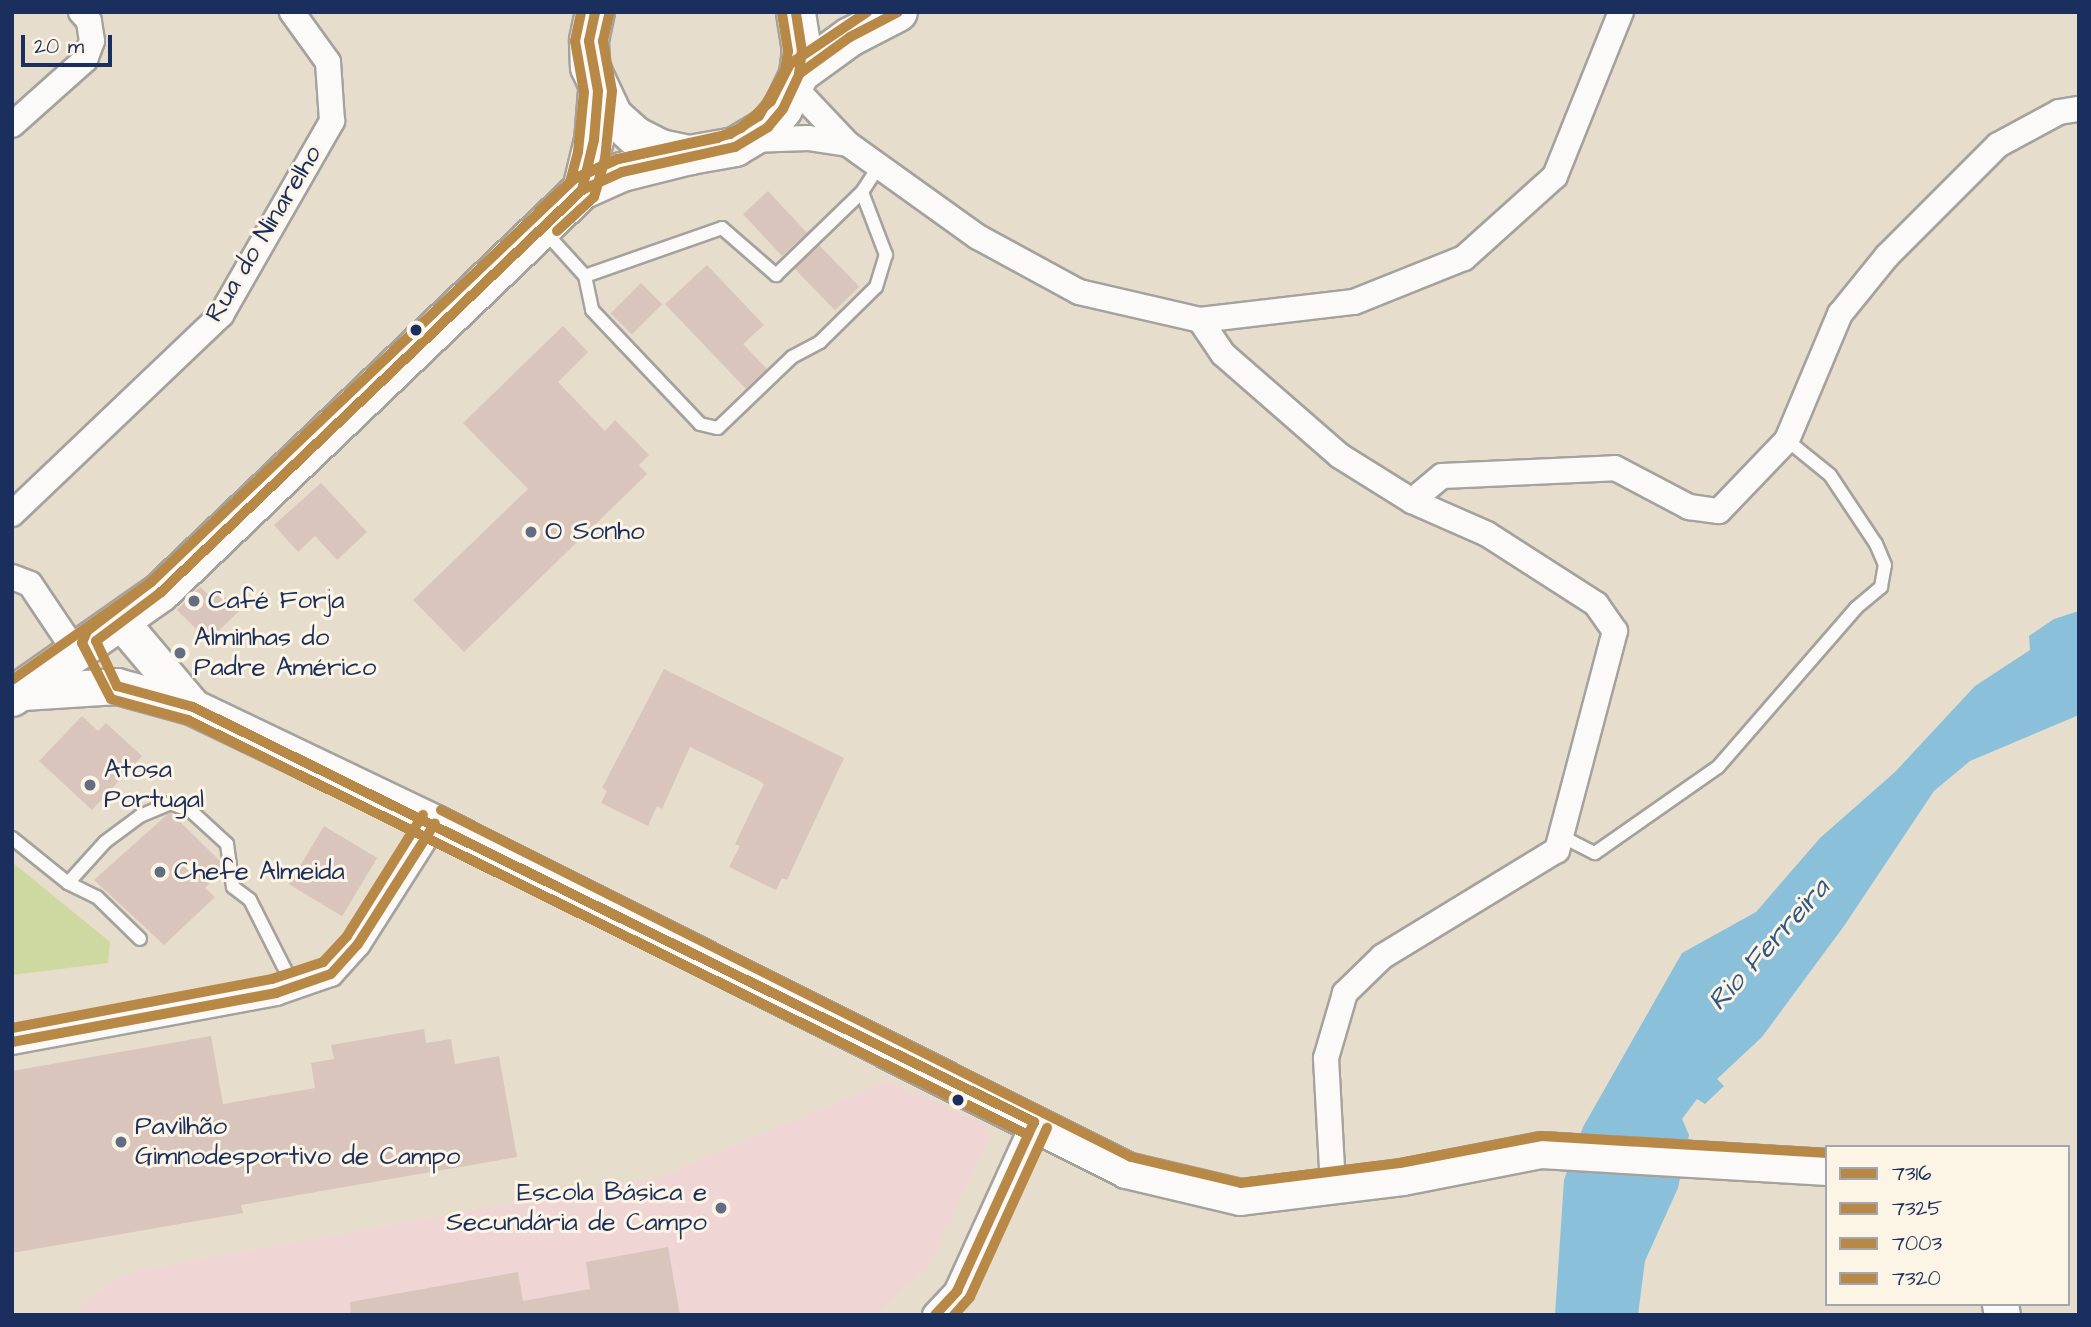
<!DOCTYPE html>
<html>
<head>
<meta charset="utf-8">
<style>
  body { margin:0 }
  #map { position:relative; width:2091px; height:1327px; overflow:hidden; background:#e7ddcd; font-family:"Architects Daughter",sans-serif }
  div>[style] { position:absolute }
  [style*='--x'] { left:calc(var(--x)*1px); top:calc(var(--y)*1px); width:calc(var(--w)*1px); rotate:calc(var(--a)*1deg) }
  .built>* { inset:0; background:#efd5d4 }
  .green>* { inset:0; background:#cdd9a0 }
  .water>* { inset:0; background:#8bc0da }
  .building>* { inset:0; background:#d9c5bb; transform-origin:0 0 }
  .roads { filter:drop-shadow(2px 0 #a5a29e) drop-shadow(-2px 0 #a5a29e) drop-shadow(0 2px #a5a29e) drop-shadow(0 -2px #a5a29e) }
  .lane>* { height:12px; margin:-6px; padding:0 6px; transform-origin:6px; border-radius:6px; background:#fbfaf8 }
  .street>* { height:24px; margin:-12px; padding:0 12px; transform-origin:12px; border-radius:12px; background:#fbfaf8 }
  .secondary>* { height:35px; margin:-17.5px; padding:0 17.5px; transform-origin:17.5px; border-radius:17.5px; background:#fbfaf8 }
  .primary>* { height:38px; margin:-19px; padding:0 19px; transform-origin:19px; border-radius:19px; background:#fbfaf8 }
  .bus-1>* { height:10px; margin:-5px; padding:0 5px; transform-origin:5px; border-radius:5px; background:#b88946 }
  .bus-2>* { height:10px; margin:-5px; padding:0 5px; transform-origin:5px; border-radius:5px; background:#b88946 }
  .bus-3>* { height:10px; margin:-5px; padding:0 5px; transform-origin:5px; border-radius:5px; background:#b88946 }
  .bus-4>* { height:10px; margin:-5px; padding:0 5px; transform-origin:5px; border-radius:5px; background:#b88946 }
  .dots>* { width:19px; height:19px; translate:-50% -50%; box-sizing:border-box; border:4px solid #fcf5e5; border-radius:50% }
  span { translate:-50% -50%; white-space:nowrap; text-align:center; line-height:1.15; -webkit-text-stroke:6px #fcf5e5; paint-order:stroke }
  .street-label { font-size:26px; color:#1b2f5e }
  .poi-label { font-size:26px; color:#1b2f5e }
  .left { translate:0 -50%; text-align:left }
  .right { translate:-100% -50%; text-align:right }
  .water-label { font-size:28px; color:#315785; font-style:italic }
  .frame { position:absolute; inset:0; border:14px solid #1b2f5e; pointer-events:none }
  .legend { position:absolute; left:1825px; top:1145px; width:245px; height:161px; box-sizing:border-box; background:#fcf5e5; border:2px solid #a2a6af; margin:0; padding:9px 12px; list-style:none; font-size:21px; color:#1b2f5e }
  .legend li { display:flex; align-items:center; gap:14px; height:35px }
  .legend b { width:35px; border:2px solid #a2a6af }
  .scale { position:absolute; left:21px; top:35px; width:91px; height:32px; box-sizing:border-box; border:4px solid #1b2f5e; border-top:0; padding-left:9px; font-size:21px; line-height:24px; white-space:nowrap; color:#1b2f5e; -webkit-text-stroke:5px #fcf5e5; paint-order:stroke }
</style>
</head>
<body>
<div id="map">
  <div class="built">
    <i style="clip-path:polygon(888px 1081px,985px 1125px,989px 1139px,929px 1266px,875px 1315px,75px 1315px,84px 1302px,112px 1281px,142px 1270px,659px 1177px)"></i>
  </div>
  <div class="green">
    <i style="clip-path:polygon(12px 862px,110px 942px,108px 963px,12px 975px)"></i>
  </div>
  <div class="water">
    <i style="clip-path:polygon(2079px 611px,2079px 715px,1970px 761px,1934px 791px,1844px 926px,1762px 1037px,1717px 1079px,1724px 1086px,1705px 1104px,1697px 1099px,1682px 1119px,1689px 1135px,1678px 1188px,1645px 1261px,1638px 1315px,1555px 1315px,1564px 1180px,1583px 1127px,1682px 953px,1756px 912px,1820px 838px,1895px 772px,1975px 686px,2030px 650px,2029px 636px,2054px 619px)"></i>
  </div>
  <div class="building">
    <i style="left:768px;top:191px;width:57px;height:34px;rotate:47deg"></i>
    <i style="left:819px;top:245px;width:58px;height:34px;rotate:46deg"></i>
    <i style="clip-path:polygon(707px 265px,764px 325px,743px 344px,767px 369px,746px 389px,665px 304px)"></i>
    <i style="left:641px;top:283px;width:30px;height:43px;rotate:45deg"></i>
    <i style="clip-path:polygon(563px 326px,588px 352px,558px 382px,605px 431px,615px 420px,649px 455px,639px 465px,647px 474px,464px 652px,413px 600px,528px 489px,463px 423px)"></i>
    <i style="clip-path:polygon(321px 483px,367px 532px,337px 560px,315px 536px,298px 552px,274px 525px)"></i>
    <i style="clip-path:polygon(200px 587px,212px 598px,219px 591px,239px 611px,208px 641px,177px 610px)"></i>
    <i style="clip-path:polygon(664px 669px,844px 758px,787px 880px,782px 878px,776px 890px,729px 867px,740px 846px,735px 844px,764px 784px,758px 780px,690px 747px,662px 809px,657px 806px,648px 826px,601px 803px,607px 791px,602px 788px)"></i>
    <i style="clip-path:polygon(82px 716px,98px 731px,106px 723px,142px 756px,92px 810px,39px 761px)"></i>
    <i style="clip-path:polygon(170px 812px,220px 861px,222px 869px,205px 888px,215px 897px,164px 945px,94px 880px)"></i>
    <i style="left:324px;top:826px;width:62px;height:68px;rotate:31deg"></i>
    <i style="clip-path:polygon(424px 1029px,426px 1043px,451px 1039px,455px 1064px,499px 1056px,517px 1157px,241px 1205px,243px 1213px,12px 1253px,12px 1071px,211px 1036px,223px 1104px,315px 1088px,311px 1063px,334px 1059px,331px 1045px)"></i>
    <i style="clip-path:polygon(668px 1247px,680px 1315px,351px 1315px,350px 1302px,518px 1272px,523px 1301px,590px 1289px,586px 1262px)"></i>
  </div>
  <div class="roads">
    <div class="lane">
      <i style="--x:545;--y:232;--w:59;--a:47.7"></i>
      <i style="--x:585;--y:276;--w:145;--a:-19.3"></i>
      <i style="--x:722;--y:228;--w:72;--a:41"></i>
      <i style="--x:776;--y:275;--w:120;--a:-44"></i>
      <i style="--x:862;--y:192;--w:31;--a:-57"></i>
      <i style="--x:585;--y:276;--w:35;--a:78"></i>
      <i style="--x:592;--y:310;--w:157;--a:46.5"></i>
      <i style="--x:700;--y:424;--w:18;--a:13"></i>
      <i style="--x:718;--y:428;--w:103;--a:-43.8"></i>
      <i style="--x:792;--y:357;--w:32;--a:-28"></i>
      <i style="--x:820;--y:342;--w:78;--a:-44.5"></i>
      <i style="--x:876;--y:287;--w:34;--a:-73"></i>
      <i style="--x:886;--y:255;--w:67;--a:-110.9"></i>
      <i style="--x:1561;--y:836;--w:38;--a:27"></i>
      <i style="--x:1595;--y:853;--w:150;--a:-35"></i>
      <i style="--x:1718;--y:767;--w:211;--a:-49"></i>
      <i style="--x:1856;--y:608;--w:33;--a:-40"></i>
      <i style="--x:1881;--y:587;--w:22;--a:-80"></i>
      <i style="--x:1885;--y:565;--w:23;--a:-113"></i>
      <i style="--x:1876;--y:544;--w:83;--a:-123.7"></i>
      <i style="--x:1830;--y:475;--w:55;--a:-140.9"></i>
      <i style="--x:12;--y:838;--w:72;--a:38.8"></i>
      <i style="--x:68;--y:883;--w:32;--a:26"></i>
      <i style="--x:97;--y:897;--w:60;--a:44.3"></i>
      <i style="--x:68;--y:883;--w:55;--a:-47.9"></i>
      <i style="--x:105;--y:842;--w:44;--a:-36.6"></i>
      <i style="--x:140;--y:816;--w:33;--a:-23"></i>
      <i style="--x:170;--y:803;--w:22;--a:21"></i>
      <i style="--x:191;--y:811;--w:49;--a:42.5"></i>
      <i style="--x:227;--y:844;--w:43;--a:82.1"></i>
      <i style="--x:233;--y:887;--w:21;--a:37"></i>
      <i style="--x:250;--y:900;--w:97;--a:63.2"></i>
    </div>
    <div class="street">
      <i style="--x:795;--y:88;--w:77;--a:46.6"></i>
      <i style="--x:848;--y:144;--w:160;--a:35.6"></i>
      <i style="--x:978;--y:237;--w:115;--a:28.6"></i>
      <i style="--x:1079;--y:292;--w:124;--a:13"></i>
      <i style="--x:1200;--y:320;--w:155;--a:-6.7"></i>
      <i style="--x:1354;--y:302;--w:118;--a:-21.8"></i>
      <i style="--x:1464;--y:258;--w:122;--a:-42"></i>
      <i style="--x:1555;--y:176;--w:177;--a:-68.1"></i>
      <i style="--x:12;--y:125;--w:98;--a:-41.7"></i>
      <i style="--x:85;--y:60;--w:20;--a:-70"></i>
      <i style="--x:92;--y:41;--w:20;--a:-99"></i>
      <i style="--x:89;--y:21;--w:12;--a:-132"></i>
      <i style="--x:750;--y:140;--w:58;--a:-2"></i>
      <i style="--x:808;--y:138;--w:40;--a:8.5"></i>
      <i style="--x:1200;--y:320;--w:41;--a:55.9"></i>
      <i style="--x:1223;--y:354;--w:155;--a:41.1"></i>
      <i style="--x:1340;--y:456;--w:85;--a:32"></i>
      <i style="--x:1412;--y:501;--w:82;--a:23.7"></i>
      <i style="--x:1487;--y:534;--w:130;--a:32.7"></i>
      <i style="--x:1596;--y:604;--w:33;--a:55"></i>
      <i style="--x:1615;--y:631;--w:227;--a:104.8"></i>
      <i style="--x:1557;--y:850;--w:205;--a:148.6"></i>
      <i style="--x:1382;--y:957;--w:52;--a:135.8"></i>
      <i style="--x:1345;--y:993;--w:68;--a:106.3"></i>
      <i style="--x:1326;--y:1058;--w:128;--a:86.9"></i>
      <i style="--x:1412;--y:501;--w:39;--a:-40"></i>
      <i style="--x:1442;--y:476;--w:173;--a:-2.6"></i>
      <i style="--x:1615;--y:468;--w:84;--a:27.8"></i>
      <i style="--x:1689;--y:507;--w:30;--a:8"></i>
      <i style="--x:1719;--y:511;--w:98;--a:-46.2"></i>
      <i style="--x:1787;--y:440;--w:137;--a:-67.2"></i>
      <i style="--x:1840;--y:314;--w:75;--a:-51"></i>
      <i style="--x:1887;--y:256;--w:157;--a:-45"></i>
      <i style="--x:1998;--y:145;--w:69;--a:-28.4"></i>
      <i style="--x:2059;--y:112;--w:20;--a:-9"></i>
      <i style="--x:12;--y:514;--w:289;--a:-43.6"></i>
      <i style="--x:221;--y:315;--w:224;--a:-60.2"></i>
      <i style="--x:332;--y:121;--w:59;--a:-93.9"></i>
      <i style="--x:328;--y:62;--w:62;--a:-125.8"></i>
      <i style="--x:12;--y:577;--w:19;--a:21"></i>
      <i style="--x:30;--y:584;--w:84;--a:56.1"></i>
      <i style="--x:12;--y:1042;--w:269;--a:-10.5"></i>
      <i style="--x:276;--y:993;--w:58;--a:-19.1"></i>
      <i style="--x:331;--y:974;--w:40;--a:-48"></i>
      <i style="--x:358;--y:944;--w:143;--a:-57.5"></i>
      <i style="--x:935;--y:1315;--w:33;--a:-47"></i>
      <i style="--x:957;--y:1291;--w:186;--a:-65.5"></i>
    </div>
    <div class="secondary">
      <i style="--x:122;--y:623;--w:110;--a:49.8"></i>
      <i style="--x:23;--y:692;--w:94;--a:-3.7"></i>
      <i style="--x:117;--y:686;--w:79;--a:15.4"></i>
      <i style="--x:193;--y:707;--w:268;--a:25.6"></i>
      <i style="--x:435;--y:823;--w:773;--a:26.66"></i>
      <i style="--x:1126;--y:1170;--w:117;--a:13.3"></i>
      <i style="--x:1240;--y:1197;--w:163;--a:-7"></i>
      <i style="--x:1402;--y:1177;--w:142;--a:-11"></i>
      <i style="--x:1541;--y:1150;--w:287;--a:3.4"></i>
      <i style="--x:2000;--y:1304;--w:11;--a:80"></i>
    </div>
    <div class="primary">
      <i style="--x:595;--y:12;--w:30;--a:102"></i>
      <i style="--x:589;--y:41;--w:26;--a:88"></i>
      <i style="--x:590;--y:67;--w:54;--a:64.9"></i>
      <i style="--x:613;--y:116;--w:30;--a:42"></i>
      <i style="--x:635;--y:136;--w:29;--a:27"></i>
      <i style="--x:661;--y:149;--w:30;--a:12"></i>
      <i style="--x:690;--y:155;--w:46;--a:-10.1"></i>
      <i style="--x:735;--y:147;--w:39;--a:-31"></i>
      <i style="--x:768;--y:127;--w:23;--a:-50"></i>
      <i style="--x:783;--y:109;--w:38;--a:-65"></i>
      <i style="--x:799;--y:74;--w:23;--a:-83"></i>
      <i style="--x:802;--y:51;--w:39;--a:-99"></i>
      <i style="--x:799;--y:74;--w:63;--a:-36"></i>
      <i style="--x:850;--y:37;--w:54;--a:-27.5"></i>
      <i style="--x:582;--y:190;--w:51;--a:-76.5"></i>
      <i style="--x:594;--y:140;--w:49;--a:-85.3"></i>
      <i style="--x:12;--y:697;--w:181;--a:-35.1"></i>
      <i style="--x:160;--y:593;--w:584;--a:-43.68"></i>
      <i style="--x:582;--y:190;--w:44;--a:-24.2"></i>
      <i style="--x:622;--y:172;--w:70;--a:-14"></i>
    </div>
  </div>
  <div class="bus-1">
    <i style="--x:799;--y:74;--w:63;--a:-36"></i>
    <i style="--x:850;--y:37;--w:54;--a:-27.5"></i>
    <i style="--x:582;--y:190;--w:51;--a:-76.5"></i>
    <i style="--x:594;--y:140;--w:49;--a:-85.3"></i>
    <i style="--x:598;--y:91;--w:51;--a:-100.2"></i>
    <i style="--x:589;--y:41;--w:30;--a:-78"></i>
    <i style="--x:96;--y:641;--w:50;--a:65"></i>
    <i style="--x:117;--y:686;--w:79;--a:15.4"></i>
    <i style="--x:193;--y:707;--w:938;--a:26.26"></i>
    <i style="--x:96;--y:641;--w:80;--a:-36.9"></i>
    <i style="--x:160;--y:593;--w:584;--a:-43.68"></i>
    <i style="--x:582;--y:190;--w:44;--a:-24.2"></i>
    <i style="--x:622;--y:172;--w:116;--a:-12.5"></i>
    <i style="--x:735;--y:147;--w:39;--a:-31"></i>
    <i style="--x:768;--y:127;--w:23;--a:-50"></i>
    <i style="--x:783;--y:109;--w:38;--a:-65"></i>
    <i style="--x:799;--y:74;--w:23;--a:-83"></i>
    <i style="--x:802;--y:51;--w:39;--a:-99"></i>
    <i style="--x:12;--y:1042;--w:269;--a:-10.5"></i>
    <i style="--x:276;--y:993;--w:58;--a:-19.1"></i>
    <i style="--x:331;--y:974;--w:40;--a:-48"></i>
    <i style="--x:358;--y:944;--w:143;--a:-57.5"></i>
    <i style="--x:935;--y:1315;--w:33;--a:-47"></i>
    <i style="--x:957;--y:1291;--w:186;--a:-65.5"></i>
  </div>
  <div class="bus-2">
    <i style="--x:867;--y:12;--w:93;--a:146"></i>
    <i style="--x:790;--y:64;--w:42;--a:117.2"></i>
    <i style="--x:771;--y:101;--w:40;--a:138"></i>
    <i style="--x:741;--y:128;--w:26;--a:157"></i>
    <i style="--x:717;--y:138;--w:102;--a:168.1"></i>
    <i style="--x:617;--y:159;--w:47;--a:155.1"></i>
    <i style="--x:574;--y:179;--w:584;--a:136.39"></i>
    <i style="--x:151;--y:582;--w:81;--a:142.6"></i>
    <i style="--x:87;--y:631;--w:13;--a:113"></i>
    <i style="--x:82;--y:643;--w:63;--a:62.6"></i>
    <i style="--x:111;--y:699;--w:80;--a:15.3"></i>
    <i style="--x:188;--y:720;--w:937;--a:26.29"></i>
    <i style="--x:557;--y:231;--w:50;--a:-42.6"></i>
    <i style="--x:594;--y:197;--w:40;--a:-74"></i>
    <i style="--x:605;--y:159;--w:68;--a:-84.1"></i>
    <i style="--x:612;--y:91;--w:51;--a:-100.2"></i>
    <i style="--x:603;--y:41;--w:27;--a:-77"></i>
    <i style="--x:954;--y:1315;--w:24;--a:-48"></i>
    <i style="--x:970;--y:1297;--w:186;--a:-65.5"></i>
  </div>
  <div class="bus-3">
    <i style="--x:539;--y:211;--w:42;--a:-43.1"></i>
    <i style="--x:570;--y:182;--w:31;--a:-75"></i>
    <i style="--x:578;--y:152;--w:60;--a:-84.3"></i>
    <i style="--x:584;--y:92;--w:52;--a:-100"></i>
    <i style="--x:575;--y:41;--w:30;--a:-78"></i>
    <i style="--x:12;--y:680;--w:170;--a:-35.2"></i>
    <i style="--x:151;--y:582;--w:584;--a:-43.61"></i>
    <i style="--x:574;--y:179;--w:48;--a:-24.4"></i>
    <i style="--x:618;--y:159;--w:115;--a:-12.6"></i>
    <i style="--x:730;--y:134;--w:34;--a:-32"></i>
    <i style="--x:759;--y:116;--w:53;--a:-60.5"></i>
    <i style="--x:785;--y:70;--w:19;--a:-81"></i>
    <i style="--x:788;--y:51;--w:37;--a:-99"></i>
  </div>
  <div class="bus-4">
    <i style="--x:441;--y:810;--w:772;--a:26.7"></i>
    <i style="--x:1131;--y:1157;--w:113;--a:13.3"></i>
    <i style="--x:1241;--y:1183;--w:160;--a:-7.2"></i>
    <i style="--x:1400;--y:1163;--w:144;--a:-10.8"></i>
    <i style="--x:1541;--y:1136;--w:287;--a:3.4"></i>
    <i style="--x:12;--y:1028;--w:265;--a:-10.7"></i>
    <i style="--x:272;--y:979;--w:54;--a:-18.4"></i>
    <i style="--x:323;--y:962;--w:35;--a:-47"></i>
    <i style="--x:347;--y:936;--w:143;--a:-57.9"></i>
  </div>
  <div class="dots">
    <i style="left:416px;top:330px;background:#1b2f5e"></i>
    <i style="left:531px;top:532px;background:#626c85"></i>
    <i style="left:194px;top:601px;background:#626c85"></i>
    <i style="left:180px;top:653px;background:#626c85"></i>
    <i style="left:90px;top:785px;background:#626c85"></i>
    <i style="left:160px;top:872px;background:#626c85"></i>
    <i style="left:958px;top:1100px;background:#1b2f5e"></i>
    <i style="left:121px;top:1142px;background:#626c85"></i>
    <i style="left:721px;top:1208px;background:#626c85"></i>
  </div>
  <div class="street-label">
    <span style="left:264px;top:234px;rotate:-59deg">Rua do Ninarelho</span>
  </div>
  <div class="poi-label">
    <span class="left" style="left:545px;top:532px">O Sonho</span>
    <span class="left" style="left:208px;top:601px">Café Forja</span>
    <span class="left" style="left:194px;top:653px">Alminhas do<br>Padre Américo</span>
    <span class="left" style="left:104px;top:785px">Atosa<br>Portugal</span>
    <span class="left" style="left:174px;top:872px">Chefe Almeida</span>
    <span class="left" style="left:135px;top:1142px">Pavilhão<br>Gimnodesportivo de Campo</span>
    <span class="right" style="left:707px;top:1208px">Escola Básica e<br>Secundária de Campo</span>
  </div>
  <div class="water-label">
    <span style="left:1769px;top:945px;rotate:-48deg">Rio Ferreira</span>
  </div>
  <div class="frame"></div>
  <ul class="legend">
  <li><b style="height:9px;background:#b88946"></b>7316</li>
  <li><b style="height:9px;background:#b88946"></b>7325</li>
  <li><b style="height:9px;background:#b88946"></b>7003</li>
  <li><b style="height:9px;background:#b88946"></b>7320</li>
  </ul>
  <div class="scale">20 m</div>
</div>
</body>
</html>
